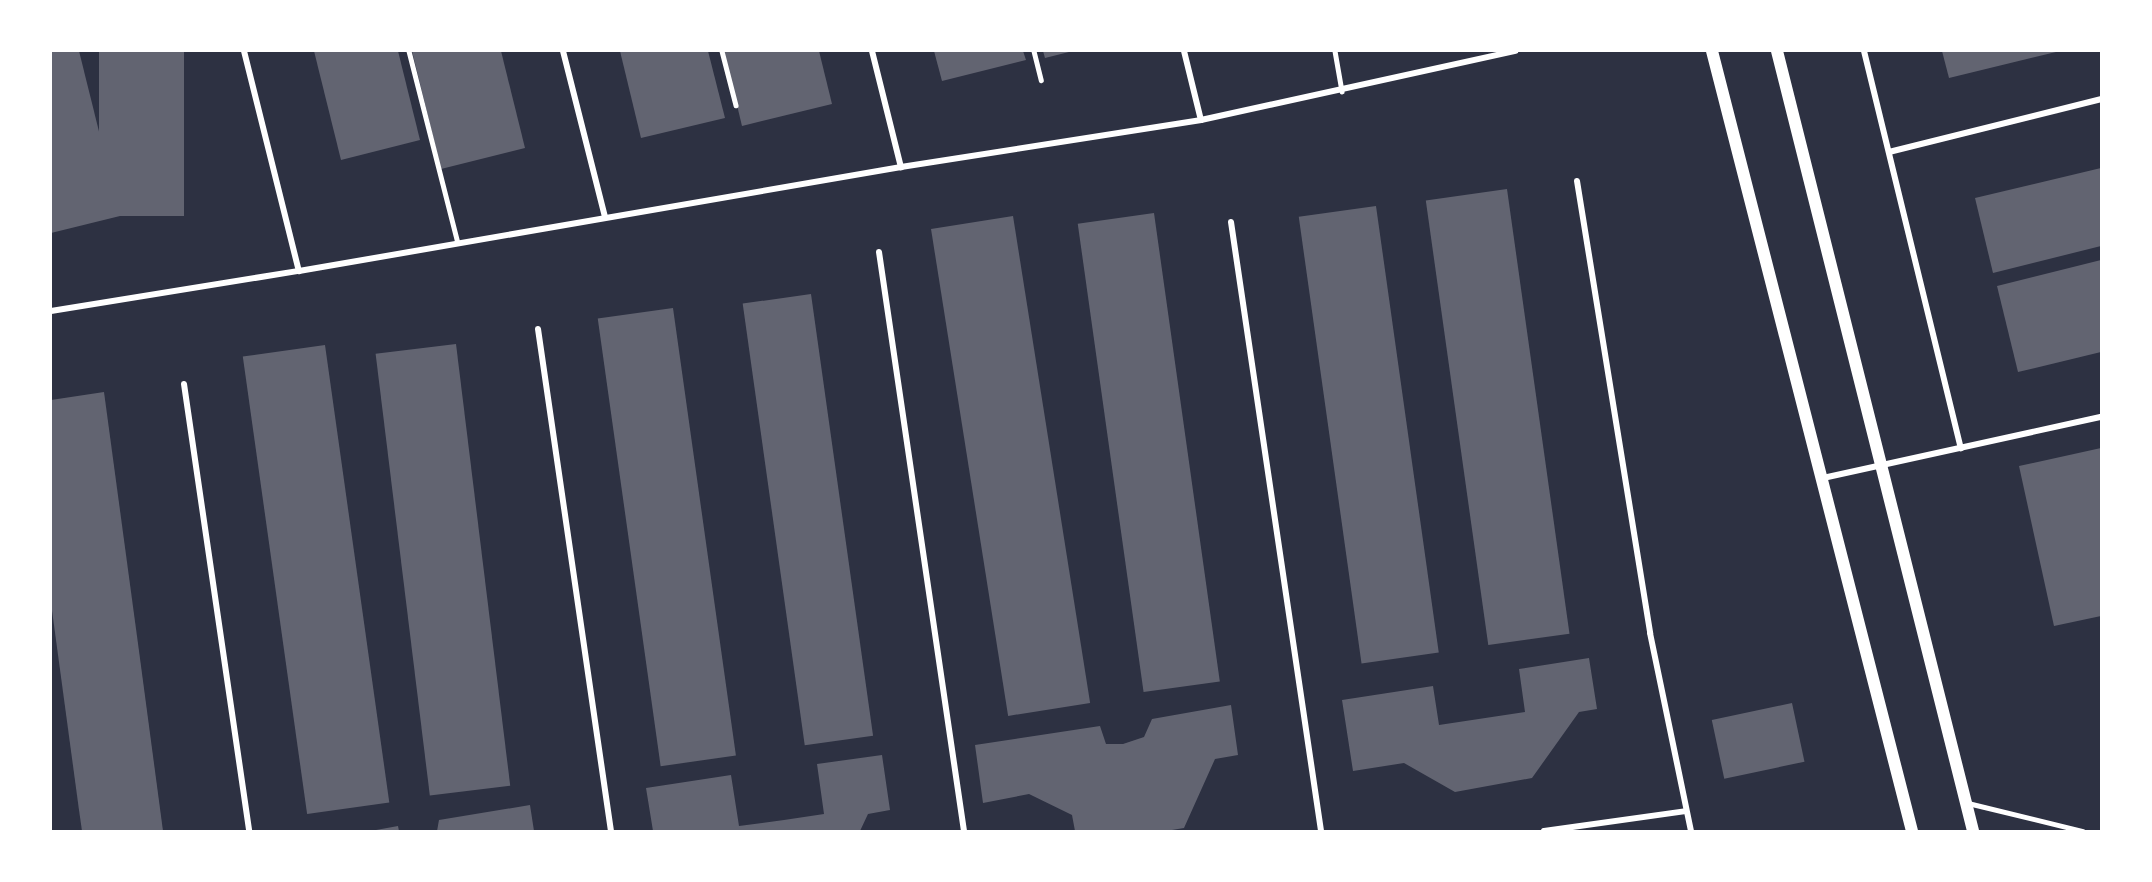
<!DOCTYPE html>
<html>
<head>
<meta charset="utf-8">
<style>
  body { margin:0 }
  #map { position:relative; width:2152px; height:882px; overflow:hidden; background:#2d3142; font-family:Karla,sans-serif }
  div>[style] { position:absolute }
  [style*='--x'] { left:calc(var(--x)*1px); top:calc(var(--y)*1px); width:calc(var(--w)*1px); rotate:calc(var(--a)*1deg) }
  .building>* { inset:0; background:#626471; transform-origin:0 0 }
  .service>* { height:4.5px; margin:-2.25px; padding:0 2.25px; transform-origin:2.25px; border-radius:2.25px; background:#fff }
  .minor>* { height:6px; margin:-3px; padding:0 3px; transform-origin:3px; border-radius:3px; background:#fff }
  .secondary>* { height:12px; margin:-6px; padding:0 6px; transform-origin:6px; border-radius:6px; background:#fff }
  span { translate:-50% -50%; white-space:nowrap; text-align:center; line-height:1.15; -webkit-text-stroke:6px #fff; paint-order:stroke }
  .frame { position:absolute; inset:0; border:52px solid #fff; pointer-events:none }
</style>
</head>
<body>
<div id="map">
  <div class="building">
    <i style="clip-path:polygon(51px 51px,79px 51px,120px 216px,51px 233px)"></i>
    <i style="left:99px;top:51px;width:85px;height:165px"></i>
    <i style="clip-path:polygon(314px 51px,398px 51px,420px 140px,341px 160px)"></i>
    <i style="clip-path:polygon(412px 51px,501px 51px,525px 148px,441px 169px)"></i>
    <i style="clip-path:polygon(620px 51px,708px 51px,725px 118px,641px 138px)"></i>
    <i style="clip-path:polygon(724px 51px,819px 51px,832px 104px,742px 126px)"></i>
    <i style="clip-path:polygon(934px 51px,1023px 51px,1026px 60px,942px 81px)"></i>
    <i style="clip-path:polygon(1043px 51px,1069px 51px,1069px 52px,1045px 58px)"></i>
    <i style="clip-path:polygon(1942px 51px,2056px 51px,2056px 52px,1949px 78px)"></i>
    <i style="clip-path:polygon(2101px 168px,2101px 246px,1993px 273px,1975px 198px)"></i>
    <i style="left:1507px;top:189px;width:449px;height:82px;rotate:82deg"></i>
    <i style="left:1376px;top:206px;width:451px;height:78px;rotate:82deg"></i>
    <i style="left:1154px;top:213px;width:473px;height:77px;rotate:82deg"></i>
    <i style="left:1013px;top:216px;width:493px;height:83px;rotate:81deg"></i>
    <i style="clip-path:polygon(2101px 260px,2101px 352px,2018px 372px,1997px 286px)"></i>
    <i style="left:811px;top:294px;width:446px;height:69px;rotate:82deg"></i>
    <i style="left:673px;top:308px;width:452px;height:76px;rotate:82deg"></i>
    <i style="left:456px;top:344px;width:445px;height:81px;rotate:83deg"></i>
    <i style="left:325px;top:345px;width:462px;height:83px;rotate:82deg"></i>
    <i style="clip-path:polygon(104px 392px,139px 651px,163px 831px,82px 831px,79px 810px,51px 603px,51px 400px)"></i>
    <i style="clip-path:polygon(2101px 448px,2101px 616px,2054px 626px,2019px 466px)"></i>
    <i style="clip-path:polygon(1589px 658px,1597px 709px,1579px 712px,1532px 778px,1455px 792px,1404px 763px,1353px 771px,1342px 700px,1433px 686px,1439px 725px,1525px 712px,1519px 669px)"></i>
    <i style="left:1792px;top:703px;width:60px;height:82px;rotate:78deg"></i>
    <i style="clip-path:polygon(1231px 705px,1238px 755px,1215px 759px,1184px 828px,1166px 831px,1075px 831px,1072px 815px,1029px 794px,983px 803px,975px 745px,1100px 726px,1106px 744px,1123px 744px,1144px 737px,1152px 719px)"></i>
    <i style="clip-path:polygon(882px 755px,890px 810px,868px 814px,860px 831px,653px 831px,646px 788px,731px 775px,739px 826px,784px 820px,824px 814px,817px 764px)"></i>
    <i style="clip-path:polygon(530px 805px,534px 831px,437px 831px,439px 820px)"></i>
    <i style="clip-path:polygon(398px 826px,399px 831px,376px 831px,376px 830px)"></i>
  </div>
  <div class="service">
    <i style="--x:409;--y:51;--w:198;--a:75.7"></i>
    <i style="--x:722;--y:51;--w:56;--a:75.5"></i>
    <i style="--x:1034;--y:51;--w:30;--a:76"></i>
    <i style="--x:1335;--y:51;--w:41;--a:80.1"></i>
    <i style="--x:1968;--y:803;--w:118;--a:13.7"></i>
  </div>
  <div class="minor">
    <i style="--x:244;--y:51;--w:227;--a:76"></i>
    <i style="--x:563;--y:51;--w:171;--a:75.8"></i>
    <i style="--x:872;--y:51;--w:120;--a:76"></i>
    <i style="--x:1184;--y:51;--w:71;--a:76.2"></i>
    <i style="--x:1864;--y:51;--w:409;--a:76.3"></i>
    <i style="--x:1889;--y:152;--w:219;--a:-14"></i>
    <i style="--x:1577;--y:181;--w:458;--a:80.8"></i>
    <i style="--x:1650;--y:633;--w:202;--a:78.3"></i>
    <i style="--x:1231;--y:222;--w:616;--a:81.59"></i>
    <i style="--x:879;--y:252;--w:585;--a:81.65"></i>
    <i style="--x:51;--y:311;--w:251;--a:-9.2"></i>
    <i style="--x:299;--y:271;--w:611;--a:-9.8"></i>
    <i style="--x:901;--y:167;--w:304;--a:-8.9"></i>
    <i style="--x:1201;--y:120;--w:322;--a:-12.4"></i>
    <i style="--x:538;--y:329;--w:507;--a:81.73"></i>
    <i style="--x:184;--y:384;--w:452;--a:81.7"></i>
    <i style="--x:1823;--y:478;--w:285;--a:-12.4"></i>
    <i style="--x:1544;--y:831;--w:143;--a:-8"></i>
  </div>
  <div class="secondary">
    <i style="--x:1712;--y:51;--w:805;--a:75.62"></i>
    <i style="--x:1777;--y:51;--w:804;--a:75.89"></i>
  </div>
  <div class="frame"></div>
</div>
</body>
</html>
